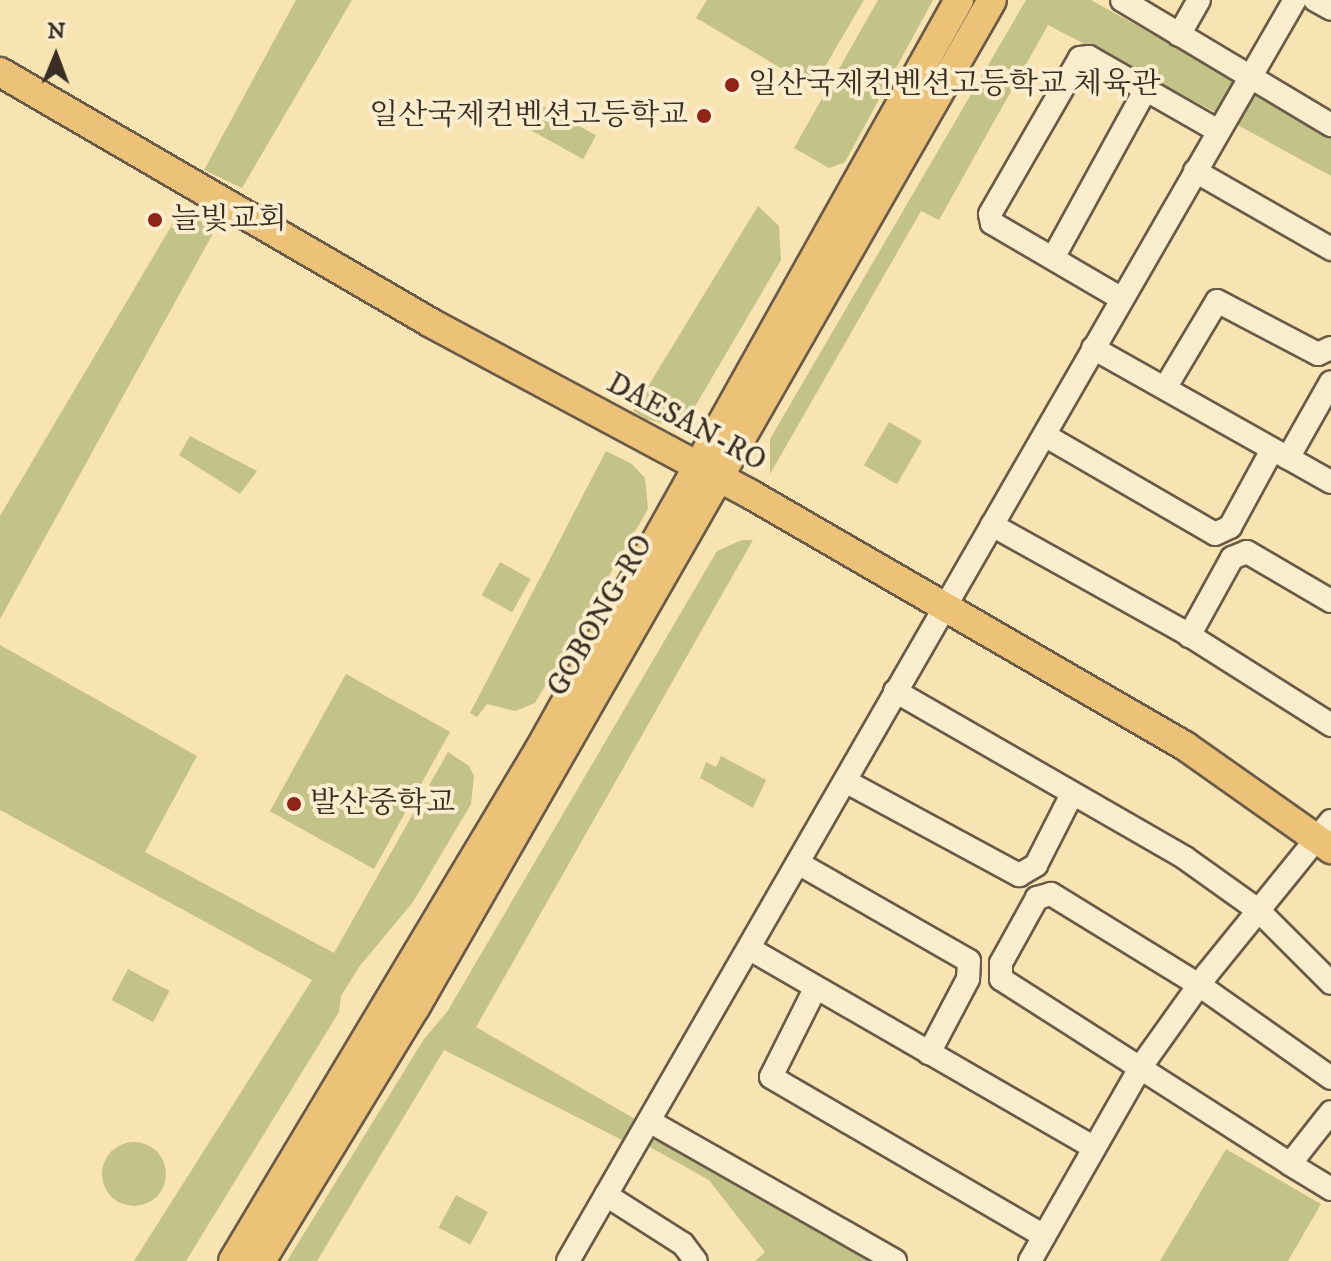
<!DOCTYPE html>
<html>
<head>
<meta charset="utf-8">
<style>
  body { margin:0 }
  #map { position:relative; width:1331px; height:1261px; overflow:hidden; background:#f8e3b2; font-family:"IM FELL DW Pica","Noto Serif KR",serif }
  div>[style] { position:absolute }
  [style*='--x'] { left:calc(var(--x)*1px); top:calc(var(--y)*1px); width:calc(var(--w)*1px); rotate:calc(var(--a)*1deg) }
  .green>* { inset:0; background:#c3c288; transform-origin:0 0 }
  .round { border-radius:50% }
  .roads { filter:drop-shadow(2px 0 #695b47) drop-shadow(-2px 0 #695b47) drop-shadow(0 2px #695b47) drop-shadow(0 -2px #695b47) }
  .minor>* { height:22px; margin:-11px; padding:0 11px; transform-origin:11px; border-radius:11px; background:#faedcd }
  .major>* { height:28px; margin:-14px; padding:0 14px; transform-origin:14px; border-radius:14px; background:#ecc279 }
  .dots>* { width:22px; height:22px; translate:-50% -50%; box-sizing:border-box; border:4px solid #faedcd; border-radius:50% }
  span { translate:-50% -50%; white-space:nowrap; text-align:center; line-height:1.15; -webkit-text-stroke:8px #faedcd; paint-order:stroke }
  .poi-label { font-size:30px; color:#392e23 }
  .left { translate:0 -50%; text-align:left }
  .right { translate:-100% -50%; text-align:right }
  .street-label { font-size:30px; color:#392e23 }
  .north { position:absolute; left:16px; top:16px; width:80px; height:80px; -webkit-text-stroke:6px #faedcd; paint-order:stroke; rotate:1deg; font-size:22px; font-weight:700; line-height:32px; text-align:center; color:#392e23 }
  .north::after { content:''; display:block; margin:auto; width:28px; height:36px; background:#392e23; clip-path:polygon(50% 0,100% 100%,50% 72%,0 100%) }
</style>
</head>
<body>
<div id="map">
  <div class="green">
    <i style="clip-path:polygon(296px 0,352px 0,242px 188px,204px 170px)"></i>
    <i style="clip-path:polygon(707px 0,864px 0,813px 87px,696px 18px)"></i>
    <i style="clip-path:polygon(878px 0,933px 0,845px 162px,829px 168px,794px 148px)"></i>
    <i style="clip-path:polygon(1026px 0,1091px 0,1237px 81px,1217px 113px,1048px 25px,939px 220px,921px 211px,770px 474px,770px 439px)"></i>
    <i style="clip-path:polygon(1253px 91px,1331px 135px,1331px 176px,1234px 123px)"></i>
    <i style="left:541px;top:105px;width:63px;height:27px;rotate:29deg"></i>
    <i style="clip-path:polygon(758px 206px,779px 226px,781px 260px,690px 415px,668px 425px,646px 419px,633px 411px)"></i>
    <i style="clip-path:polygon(182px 208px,216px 228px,0 619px,0 516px)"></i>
    <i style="left:889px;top:422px;width:38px;height:50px;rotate:30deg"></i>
    <i style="clip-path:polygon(190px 436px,257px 471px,240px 494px,179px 455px)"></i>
    <i style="clip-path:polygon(606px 451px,632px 464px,645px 478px,648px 509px,535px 703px,515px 711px,487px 704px,477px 717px,470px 713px)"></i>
    <i style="clip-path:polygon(742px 540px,753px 540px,476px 1027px,635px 1119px,630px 1128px,622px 1140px,444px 1050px,317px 1261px,287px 1261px,424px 1039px,447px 1012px,717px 551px)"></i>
    <i style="left:500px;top:562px;width:35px;height:38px;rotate:29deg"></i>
    <i style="clip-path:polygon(0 645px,197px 756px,145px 852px,334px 953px,448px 752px,469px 766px,474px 776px,471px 804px,413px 902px,359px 967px,341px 996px,339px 1012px,186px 1261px,134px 1261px,312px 980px,0 810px)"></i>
    <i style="left:346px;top:674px;width:119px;height:157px;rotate:29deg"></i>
    <i style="clip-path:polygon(721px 756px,766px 780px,753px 808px,700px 778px,706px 762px,716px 767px)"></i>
    <i style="left:128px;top:969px;width:47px;height:35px;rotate:28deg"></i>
    <i style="clip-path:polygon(657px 1132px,878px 1261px,755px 1261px,765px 1252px,709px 1180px,648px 1146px)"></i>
    <i class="round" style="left:102px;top:1142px;width:64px;height:64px"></i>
    <i style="clip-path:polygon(1226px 1149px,1321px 1204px,1288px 1261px,1160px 1261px)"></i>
    <i style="left:456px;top:1195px;width:36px;height:37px;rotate:28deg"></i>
  </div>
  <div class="roads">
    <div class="minor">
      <i style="--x:1122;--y:0;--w:244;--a:30.9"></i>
      <i style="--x:1315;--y:0;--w:18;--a:29"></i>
      <i style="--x:1179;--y:35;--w:40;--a:-60.3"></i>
      <i style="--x:1195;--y:171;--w:157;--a:29.8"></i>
      <i style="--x:1053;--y:258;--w:193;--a:-61.2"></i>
      <i style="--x:1122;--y:299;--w:151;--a:-149.7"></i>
      <i style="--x:992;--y:223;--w:9;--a:-103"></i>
      <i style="--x:990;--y:214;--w:180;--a:-60"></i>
      <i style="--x:1080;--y:58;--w:9;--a:-6"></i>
      <i style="--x:1089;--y:57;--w:149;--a:29.8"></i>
      <i style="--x:1093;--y:348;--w:273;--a:29.4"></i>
      <i style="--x:1165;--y:388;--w:101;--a:-59.1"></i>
      <i style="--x:1217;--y:301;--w:114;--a:27.7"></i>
      <i style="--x:1318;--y:354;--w:14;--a:-25"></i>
      <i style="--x:1046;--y:436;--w:195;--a:30.1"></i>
      <i style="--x:1215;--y:534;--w:17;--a:-25"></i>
      <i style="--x:1230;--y:527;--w:88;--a:-61.4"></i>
      <i style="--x:1288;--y:458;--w:87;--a:-60.5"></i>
      <i style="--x:992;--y:525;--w:216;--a:29.1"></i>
      <i style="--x:1181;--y:630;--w:178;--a:32.3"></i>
      <i style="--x:1189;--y:636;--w:89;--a:-61.1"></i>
      <i style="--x:1232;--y:558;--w:16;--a:-22"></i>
      <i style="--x:1247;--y:552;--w:97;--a:30.3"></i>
      <i style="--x:895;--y:691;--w:335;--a:29.9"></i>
      <i style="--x:1185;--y:858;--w:90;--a:35.5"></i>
      <i style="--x:1258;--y:910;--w:103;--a:45"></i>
      <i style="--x:847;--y:782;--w:196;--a:28.4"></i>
      <i style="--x:1019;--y:875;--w:20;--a:-30"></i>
      <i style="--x:1036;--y:865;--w:80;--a:-63.1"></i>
      <i style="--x:798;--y:863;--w:197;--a:29.8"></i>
      <i style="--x:969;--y:961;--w:18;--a:93"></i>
      <i style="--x:968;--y:979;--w:84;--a:117.8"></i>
      <i style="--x:750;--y:949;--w:397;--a:30"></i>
      <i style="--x:815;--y:989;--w:98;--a:116.6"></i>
      <i style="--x:771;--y:1077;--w:316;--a:30.2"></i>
      <i style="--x:1331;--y:1078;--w:161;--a:-144.8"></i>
      <i style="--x:1199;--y:985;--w:174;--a:-148.4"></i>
      <i style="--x:1051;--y:894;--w:15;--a:164"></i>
      <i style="--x:1037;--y:898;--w:74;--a:119"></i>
      <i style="--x:1001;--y:963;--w:16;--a:90"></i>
      <i style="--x:1001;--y:979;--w:343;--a:32.6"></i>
      <i style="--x:1290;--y:1164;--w:66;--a:-51.7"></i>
      <i style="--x:649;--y:1121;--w:283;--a:29.6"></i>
      <i style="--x:1290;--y:1164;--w:48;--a:31.4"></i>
      <i style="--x:606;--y:1195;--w:91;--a:32.5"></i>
      <i style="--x:683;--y:1244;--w:21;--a:53"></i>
      <i style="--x:568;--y:1261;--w:1456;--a:-60.04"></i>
      <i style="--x:1030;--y:1261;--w:226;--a:-60.3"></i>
      <i style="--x:1142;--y:1065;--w:112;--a:-54.5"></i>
      <i style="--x:1207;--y:974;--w:197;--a:-51"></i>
    </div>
    <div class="major">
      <i style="--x:0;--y:72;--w:499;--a:30.2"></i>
      <i style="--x:431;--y:323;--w:362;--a:28.2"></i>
      <i style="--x:750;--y:494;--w:503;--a:30.08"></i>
      <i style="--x:1185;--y:746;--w:179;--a:35.2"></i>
      <i style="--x:233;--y:1261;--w:596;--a:-59.09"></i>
      <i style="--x:539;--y:750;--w:860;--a:-60.75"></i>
      <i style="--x:261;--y:1261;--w:296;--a:-58.7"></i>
      <i style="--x:415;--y:1008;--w:1161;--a:-60.21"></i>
    </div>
  </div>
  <div class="dots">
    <i style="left:732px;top:85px;background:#8f2418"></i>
    <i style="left:704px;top:116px;background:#8f2418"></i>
    <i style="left:155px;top:220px;background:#8f2418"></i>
    <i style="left:294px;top:804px;background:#8f2418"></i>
  </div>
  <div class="poi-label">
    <span class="left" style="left:748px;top:85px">일산국제컨벤션고등학교 체육관</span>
    <span class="right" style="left:688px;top:116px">일산국제컨벤션고등학교</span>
    <span class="left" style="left:171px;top:220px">늘빛교회</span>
    <span class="left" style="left:310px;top:804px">발산중학교</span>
  </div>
  <div class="street-label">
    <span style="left:686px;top:423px;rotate:28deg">DAESAN-RO</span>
    <span style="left:601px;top:616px;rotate:-60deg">GOBONG-RO</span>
  </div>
  <div class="north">N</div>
</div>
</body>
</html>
